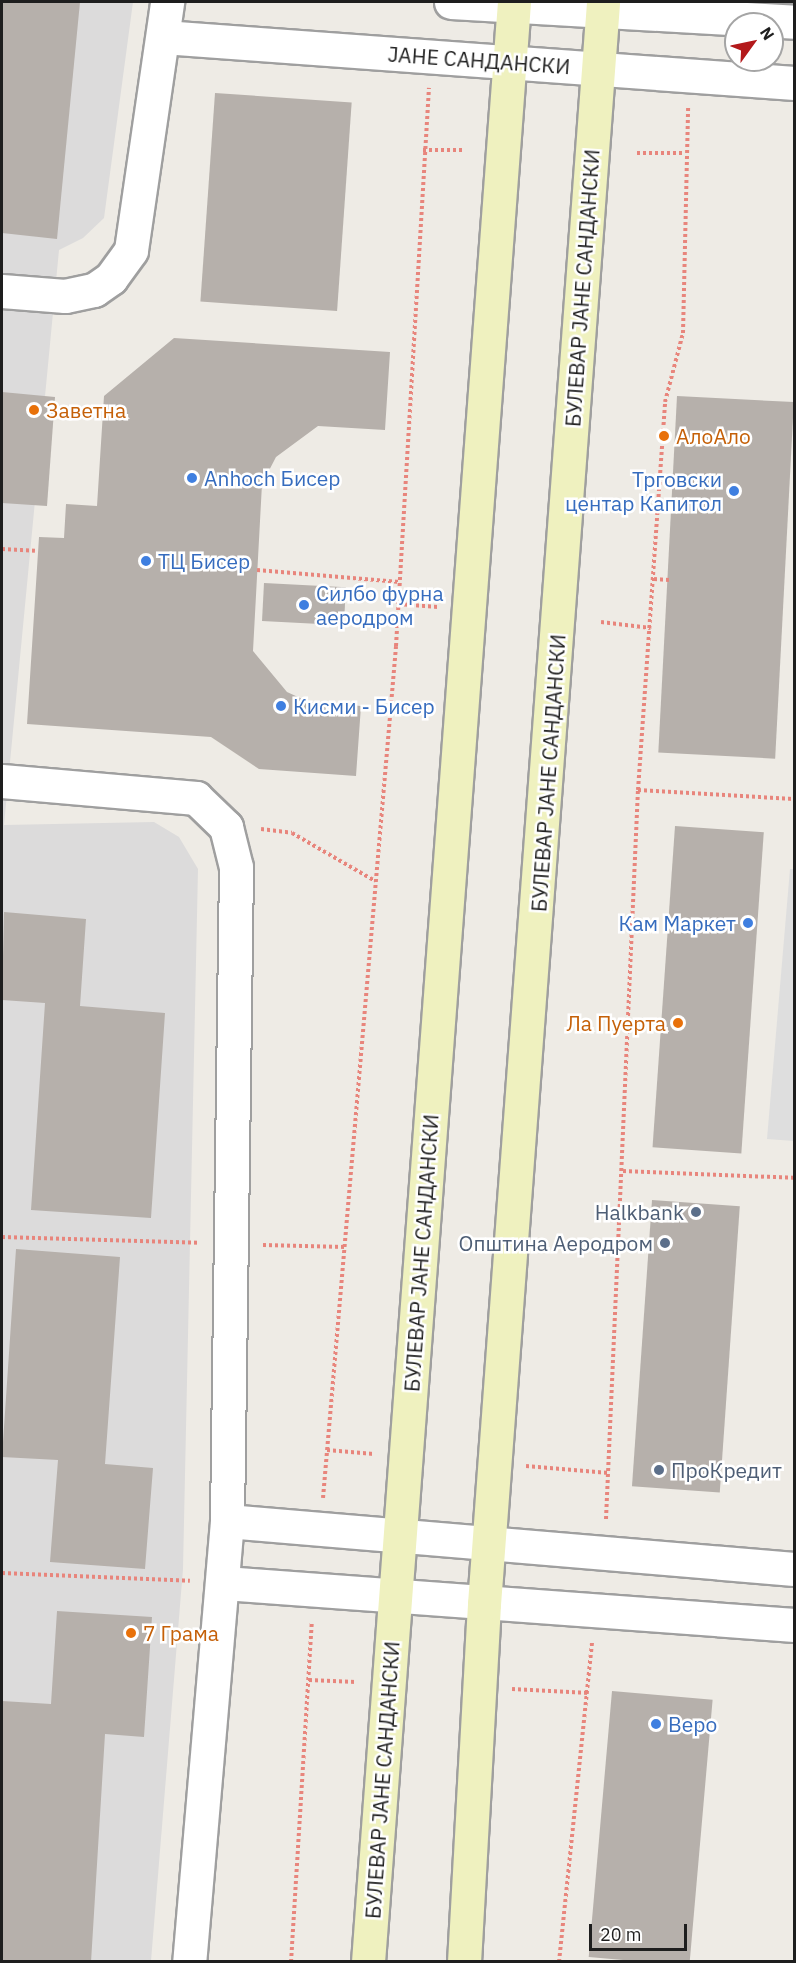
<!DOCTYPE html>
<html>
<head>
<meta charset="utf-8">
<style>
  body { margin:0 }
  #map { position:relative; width:796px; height:1963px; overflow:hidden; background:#eeebe5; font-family:"IBM Plex Sans",sans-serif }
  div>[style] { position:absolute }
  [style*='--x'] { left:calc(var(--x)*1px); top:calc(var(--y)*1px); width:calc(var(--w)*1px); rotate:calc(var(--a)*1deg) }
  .residential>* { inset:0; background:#dcdbdb }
  .parking>* { inset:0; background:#dedede }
  .building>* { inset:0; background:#b6b0ab; transform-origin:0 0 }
  .path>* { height:4px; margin-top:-2px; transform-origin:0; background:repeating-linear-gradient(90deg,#e8857c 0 3px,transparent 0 6px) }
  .roads { filter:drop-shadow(2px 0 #9f9f9f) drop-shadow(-2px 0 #9f9f9f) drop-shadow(0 2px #9f9f9f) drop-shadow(0 -2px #9f9f9f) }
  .street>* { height:33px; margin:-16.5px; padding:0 16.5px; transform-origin:16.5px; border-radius:16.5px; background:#fff }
  .secondary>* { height:33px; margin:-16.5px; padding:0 16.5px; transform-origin:16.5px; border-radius:16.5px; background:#eff1bf }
  .dots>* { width:16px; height:16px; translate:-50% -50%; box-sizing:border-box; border:3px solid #fff; border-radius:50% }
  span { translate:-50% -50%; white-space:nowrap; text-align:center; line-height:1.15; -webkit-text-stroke:5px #fff; paint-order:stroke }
  .street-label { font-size:21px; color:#1e1e1e }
  .food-label { font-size:21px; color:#c56008 }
  .left { translate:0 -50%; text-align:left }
  .right { translate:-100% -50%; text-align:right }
  .shop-label { font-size:21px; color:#366cbe }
  .service-label { font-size:21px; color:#4e5e75 }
  .frame { position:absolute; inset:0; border:3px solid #1e1e1e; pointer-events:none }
  .north { position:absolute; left:724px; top:12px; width:60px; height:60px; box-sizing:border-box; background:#fff; border:2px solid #a5a5a5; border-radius:50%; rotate:57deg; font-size:16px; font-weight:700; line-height:24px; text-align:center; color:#1e1e1e }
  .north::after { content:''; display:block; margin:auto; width:21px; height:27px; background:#b3191b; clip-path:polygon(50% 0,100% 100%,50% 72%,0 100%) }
  .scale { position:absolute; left:589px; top:1924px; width:98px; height:27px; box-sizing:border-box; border:3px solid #1e1e1e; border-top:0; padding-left:8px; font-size:18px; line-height:21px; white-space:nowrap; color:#1e1e1e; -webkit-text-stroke:4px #fff; paint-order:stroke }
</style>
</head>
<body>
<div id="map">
  <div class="residential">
    <i style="clip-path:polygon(2px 2px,133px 2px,104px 218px,83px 238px,59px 250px,4px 825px,154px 822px,179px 837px,198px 869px,183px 1569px,151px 1961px,2px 1962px)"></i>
  </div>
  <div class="parking">
    <i style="clip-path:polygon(790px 869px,794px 869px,794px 1141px,767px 1139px)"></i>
  </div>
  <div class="building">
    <i style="clip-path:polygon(2px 2px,80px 2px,57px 239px,2px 233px)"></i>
    <i style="left:215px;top:93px;width:137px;height:209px;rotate:4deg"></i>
    <i style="clip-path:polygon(174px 338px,390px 352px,385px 430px,318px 426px,276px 457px,262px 484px,253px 651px,287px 692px,309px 702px,361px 706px,356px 776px,259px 769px,211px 737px,27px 724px,39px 537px,64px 538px,66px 504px,97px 506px,104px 396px)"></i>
    <i style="clip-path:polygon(2px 392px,55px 397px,47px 506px,2px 503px)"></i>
    <i style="left:677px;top:396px;width:117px;height:357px;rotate:3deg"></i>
    <i style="left:264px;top:583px;width:82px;height:38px;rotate:3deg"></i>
    <i style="left:675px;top:826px;width:89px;height:322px;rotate:4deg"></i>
    <i style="clip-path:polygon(4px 912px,86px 919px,80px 1006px,165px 1013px,151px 1218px,31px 1210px,45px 1003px,2px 1000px)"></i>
    <i style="left:652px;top:1200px;width:88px;height:287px;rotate:4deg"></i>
    <i style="clip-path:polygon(16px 1249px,120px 1257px,105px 1464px,153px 1468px,145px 1569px,50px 1562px,58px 1460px,2px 1457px)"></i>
    <i style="clip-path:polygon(57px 1611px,152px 1617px,144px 1737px,105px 1734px,91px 1962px,2px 1962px,2px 1701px,51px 1704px)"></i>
    <i style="left:612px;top:1691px;width:101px;height:267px;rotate:5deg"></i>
  </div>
  <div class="path">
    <i style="--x:423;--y:150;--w:41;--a:0"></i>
    <i style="--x:637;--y:153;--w:47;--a:0"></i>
    <i style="--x:2;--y:549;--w:33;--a:3"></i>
    <i style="--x:257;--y:570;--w:143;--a:4.8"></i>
    <i style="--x:654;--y:579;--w:15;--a:4"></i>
    <i style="--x:398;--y:604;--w:40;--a:4.3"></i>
    <i style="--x:601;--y:622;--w:50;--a:6.8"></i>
    <i style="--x:638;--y:790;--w:156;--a:3.3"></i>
    <i style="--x:261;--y:829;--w:31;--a:7"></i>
    <i style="--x:292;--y:833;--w:96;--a:30"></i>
    <i style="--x:623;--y:1171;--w:171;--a:2.3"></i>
    <i style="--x:2;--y:1237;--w:197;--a:1.7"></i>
    <i style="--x:263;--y:1245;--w:82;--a:1.4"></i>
    <i style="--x:327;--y:1450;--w:47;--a:4.9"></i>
    <i style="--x:526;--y:1466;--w:83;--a:4.8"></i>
    <i style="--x:323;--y:1498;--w:855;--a:-85.1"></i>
    <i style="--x:396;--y:646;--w:559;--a:-86.62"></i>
    <i style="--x:606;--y:1519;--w:730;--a:-87.49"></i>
    <i style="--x:638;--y:790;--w:389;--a:-86"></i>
    <i style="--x:665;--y:402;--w:71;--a:-75.4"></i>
    <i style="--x:683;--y:333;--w:227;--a:-88.7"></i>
    <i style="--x:2;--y:1573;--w:188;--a:2.4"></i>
    <i style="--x:309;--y:1680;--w:47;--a:2.4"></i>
    <i style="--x:512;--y:1689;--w:77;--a:3"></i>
    <i style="--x:291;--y:1962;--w:341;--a:-86.5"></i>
    <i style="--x:559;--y:1962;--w:321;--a:-84.1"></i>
  </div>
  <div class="roads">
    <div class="street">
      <i style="--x:451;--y:2;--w:344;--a:3.3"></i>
      <i style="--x:163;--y:37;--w:633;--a:4.17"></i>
      <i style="--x:2;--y:291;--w:63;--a:4.5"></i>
      <i style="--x:65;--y:296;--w:30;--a:-12"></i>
      <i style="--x:94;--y:290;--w:21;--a:-35"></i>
      <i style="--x:111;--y:278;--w:34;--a:-54"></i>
      <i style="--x:131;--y:250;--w:251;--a:-81.7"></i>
      <i style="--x:2;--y:781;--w:195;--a:5"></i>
      <i style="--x:196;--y:798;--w:42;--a:44"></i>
      <i style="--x:226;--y:827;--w:41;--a:76"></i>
      <i style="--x:236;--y:867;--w:654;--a:90.79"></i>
      <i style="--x:227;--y:1521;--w:443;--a:94.9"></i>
      <i style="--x:227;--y:1521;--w:569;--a:4.84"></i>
      <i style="--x:224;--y:1583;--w:572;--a:4.21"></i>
    </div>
    <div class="secondary">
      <i style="--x:368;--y:1962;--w:1965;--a:-85.74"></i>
      <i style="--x:464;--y:1962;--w:359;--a:-86.8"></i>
      <i style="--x:484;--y:1604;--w:1606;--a:-85.75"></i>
    </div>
  </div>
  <div class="dots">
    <i style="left:34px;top:410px;background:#e8710a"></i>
    <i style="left:664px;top:436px;background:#e8710a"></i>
    <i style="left:192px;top:478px;background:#3f7fe0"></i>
    <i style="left:734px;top:491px;background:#3f7fe0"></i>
    <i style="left:146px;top:561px;background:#3f7fe0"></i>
    <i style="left:304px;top:605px;background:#3f7fe0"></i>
    <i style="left:281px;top:706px;background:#3f7fe0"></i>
    <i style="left:748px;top:923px;background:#3f7fe0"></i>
    <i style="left:678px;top:1023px;background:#e8710a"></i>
    <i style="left:696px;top:1212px;background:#5c6f8a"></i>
    <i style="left:665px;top:1243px;background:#5c6f8a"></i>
    <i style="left:659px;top:1470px;background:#5c6f8a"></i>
    <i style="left:131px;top:1633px;background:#e8710a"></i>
    <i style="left:656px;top:1724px;background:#3f7fe0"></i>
  </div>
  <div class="street-label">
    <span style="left:479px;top:60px;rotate:4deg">ЈАНЕ САНДАНСКИ</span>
    <span style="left:582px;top:288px;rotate:-86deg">БУЛЕВАР ЈАНЕ САНДАНСКИ</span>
    <span style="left:548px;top:773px;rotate:-86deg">БУЛЕВАР ЈАНЕ САНДАНСКИ</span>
    <span style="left:421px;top:1253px;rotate:-86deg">БУЛЕВАР ЈАНЕ САНДАНСКИ</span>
    <span style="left:382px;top:1780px;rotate:-86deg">БУЛЕВАР ЈАНЕ САНДАНСКИ</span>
  </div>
  <div class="food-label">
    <span class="left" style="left:46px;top:410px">Заветна</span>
    <span class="left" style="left:676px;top:436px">АлоАло</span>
    <span class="right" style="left:666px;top:1023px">Ла Пуерта</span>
    <span class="left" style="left:143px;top:1633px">7 Грама</span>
  </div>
  <div class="shop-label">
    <span class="left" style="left:204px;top:478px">Anhoch Бисер</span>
    <span class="right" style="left:722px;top:491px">Трговски<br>центар Капитол</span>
    <span class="left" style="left:158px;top:561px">ТЦ Бисер</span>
    <span class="left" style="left:316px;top:605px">Силбо фурна<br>аеродром</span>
    <span class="left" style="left:293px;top:706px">Кисми - Бисер</span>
    <span class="right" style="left:736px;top:923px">Кам Маркет</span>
    <span class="left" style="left:668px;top:1724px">Веро</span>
  </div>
  <div class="service-label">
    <span class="right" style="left:684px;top:1212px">Halkbank</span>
    <span class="right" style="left:653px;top:1243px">Општина Аеродром</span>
    <span class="left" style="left:671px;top:1470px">ПроКредит</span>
  </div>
  <div class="frame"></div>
  <div class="north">N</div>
  <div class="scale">20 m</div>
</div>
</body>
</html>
